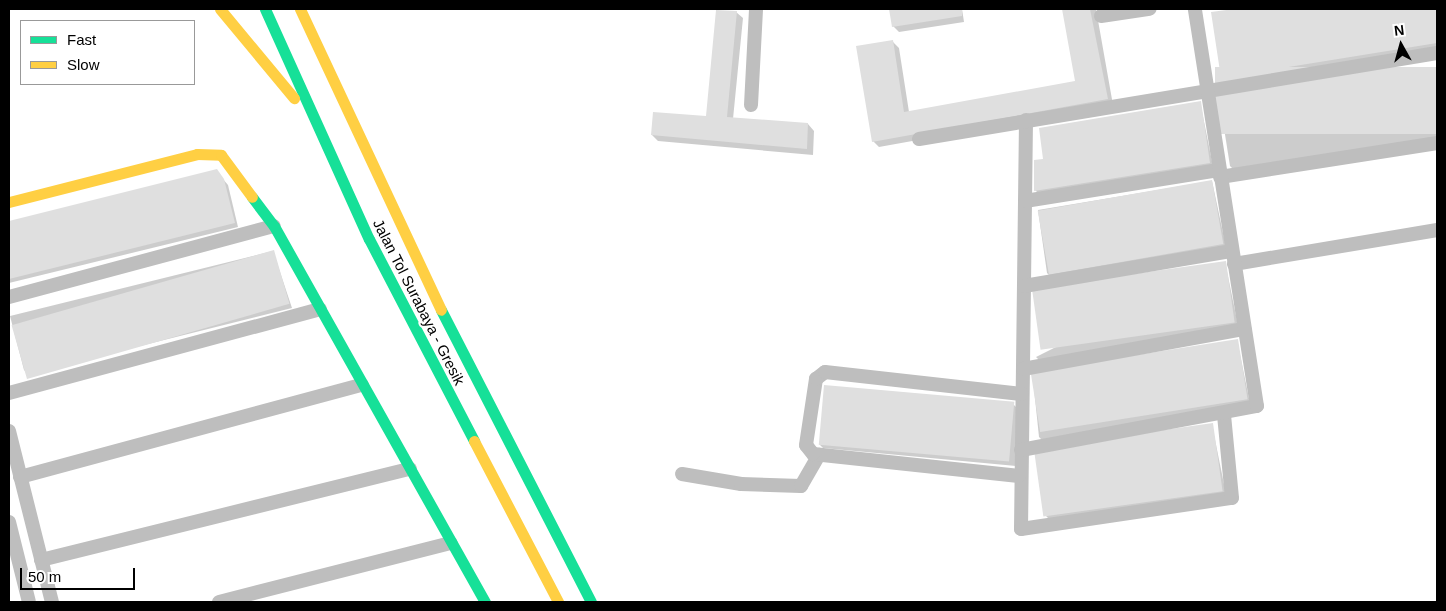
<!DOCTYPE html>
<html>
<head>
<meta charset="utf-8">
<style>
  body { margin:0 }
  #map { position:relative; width:1446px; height:611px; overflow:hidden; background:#fff; font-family:Arial,sans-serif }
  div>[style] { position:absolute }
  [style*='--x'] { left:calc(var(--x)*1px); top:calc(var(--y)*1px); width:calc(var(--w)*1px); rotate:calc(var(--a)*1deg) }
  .shadow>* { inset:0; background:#0003 }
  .building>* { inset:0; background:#dfdfdf; transform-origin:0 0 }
  .street>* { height:14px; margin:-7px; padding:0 7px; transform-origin:7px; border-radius:7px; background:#bebebe }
  .fast>* { height:11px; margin:-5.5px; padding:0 5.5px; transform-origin:5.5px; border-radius:5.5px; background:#16e098 }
  .slow>* { height:11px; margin:-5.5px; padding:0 5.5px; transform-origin:5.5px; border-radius:5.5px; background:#ffcf43 }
  span { translate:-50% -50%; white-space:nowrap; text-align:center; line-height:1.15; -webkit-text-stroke:4px #fff; paint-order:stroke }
  .street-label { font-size:15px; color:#000 }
  .frame { position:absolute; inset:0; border:10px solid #000; pointer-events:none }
  .legend { position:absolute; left:20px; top:20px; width:175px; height:65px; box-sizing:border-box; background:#fff; border:1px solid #999; margin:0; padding:6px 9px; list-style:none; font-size:15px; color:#000 }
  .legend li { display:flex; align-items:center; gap:10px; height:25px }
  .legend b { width:25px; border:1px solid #999 }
  .north { position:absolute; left:1376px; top:20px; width:50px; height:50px; -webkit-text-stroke:4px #fff; paint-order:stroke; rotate:353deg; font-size:14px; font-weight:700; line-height:20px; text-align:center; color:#000 }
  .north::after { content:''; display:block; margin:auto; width:18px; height:22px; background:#000; clip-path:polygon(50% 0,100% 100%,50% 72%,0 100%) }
  .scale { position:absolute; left:20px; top:568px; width:115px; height:22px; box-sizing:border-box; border:2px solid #000; border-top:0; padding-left:6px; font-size:15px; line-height:18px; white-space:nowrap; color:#000; -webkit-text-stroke:4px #fff; paint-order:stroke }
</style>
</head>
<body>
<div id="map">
  <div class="shadow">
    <i style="clip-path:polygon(890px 9px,962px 9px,964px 22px,899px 32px,893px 26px)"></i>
    <i style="clip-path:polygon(1064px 9px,1096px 9px,1113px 105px,879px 147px,873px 141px,893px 42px,899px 48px,909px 112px,1076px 82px)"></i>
    <i style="clip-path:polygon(1242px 9px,1437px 9px,1437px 47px,1226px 81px,1212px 14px)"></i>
    <i style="clip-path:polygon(736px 12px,743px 18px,733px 119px,808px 124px,814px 131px,813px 155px,658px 141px,652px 135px,707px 117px)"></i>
    <i style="clip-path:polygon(1437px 68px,1437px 138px,1234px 170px,1230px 166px,1220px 103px)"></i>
    <i style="clip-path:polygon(1200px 102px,1213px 166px,1039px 194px,1035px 190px,1044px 160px)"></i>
    <i style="clip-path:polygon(216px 171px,228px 185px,238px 227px,9px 283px,9px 222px)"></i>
    <i style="clip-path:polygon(1212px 181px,1226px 247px,1051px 277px,1047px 273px,1038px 210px)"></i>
    <i style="clip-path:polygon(273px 251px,292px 308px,28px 374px,24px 370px,10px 316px)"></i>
    <i style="clip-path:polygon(1225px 262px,1238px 325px,1040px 361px,1036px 357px)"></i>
    <i style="clip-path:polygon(1237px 340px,1250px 403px,1043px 441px,1039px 437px,1033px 379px)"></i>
    <i style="clip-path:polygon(1013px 404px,1017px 408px,1016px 466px,823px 448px,819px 444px)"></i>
    <i style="clip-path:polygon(1212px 425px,1226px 494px,1050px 520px,1046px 516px)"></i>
  </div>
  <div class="building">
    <i style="clip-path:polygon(889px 9px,962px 9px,962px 16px,892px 27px)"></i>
    <i style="clip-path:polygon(1062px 9px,1090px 9px,1108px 99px,872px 142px,856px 46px,893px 40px,904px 112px,1075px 81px)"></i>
    <i style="clip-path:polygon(1234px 9px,1437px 9px,1437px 43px,1221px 78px,1211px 12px)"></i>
    <i style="clip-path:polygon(716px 10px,737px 11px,727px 117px,808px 123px,807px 149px,651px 135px,653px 112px,706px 116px)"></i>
    <i style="left:1437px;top:67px;width:67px;height:222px;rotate:90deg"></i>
    <i style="clip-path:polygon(1201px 101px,1210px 163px,1034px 191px,1034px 160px,1043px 159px,1039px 128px)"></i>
    <i style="clip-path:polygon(217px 169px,224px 179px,235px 223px,9px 279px,9px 221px)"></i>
    <i style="left:1212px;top:180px;width:65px;height:177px;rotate:80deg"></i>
    <i style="left:274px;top:250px;width:56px;height:273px;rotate:74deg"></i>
    <i style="left:1226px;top:261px;width:62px;height:196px;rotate:82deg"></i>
    <i style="left:1238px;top:339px;width:61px;height:210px;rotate:81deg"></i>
    <i style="left:824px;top:385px;width:191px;height:60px;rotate:5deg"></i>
    <i style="left:1213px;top:423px;width:69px;height:181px;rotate:82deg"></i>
  </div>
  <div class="street">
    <i style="--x:1101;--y:16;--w:49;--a:-8.3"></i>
    <i style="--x:751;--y:105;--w:96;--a:-87"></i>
    <i style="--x:1026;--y:120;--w:409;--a:90.7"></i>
    <i style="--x:1021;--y:529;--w:213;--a:-8.4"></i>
    <i style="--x:1232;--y:498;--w:83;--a:-95.5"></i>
    <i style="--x:919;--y:139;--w:525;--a:-9.43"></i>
    <i style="--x:1220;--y:177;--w:220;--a:-8.9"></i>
    <i style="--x:1025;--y:201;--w:196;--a:-9.1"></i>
    <i style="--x:1234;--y:264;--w:206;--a:-9.5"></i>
    <i style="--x:1024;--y:286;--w:211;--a:-9.6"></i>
    <i style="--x:9;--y:297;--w:274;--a:-15"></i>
    <i style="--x:1023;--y:369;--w:225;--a:-10.3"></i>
    <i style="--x:9;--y:393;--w:322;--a:-15.1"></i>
    <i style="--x:9;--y:431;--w:176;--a:75.9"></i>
    <i style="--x:1021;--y:450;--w:240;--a:-10.6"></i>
    <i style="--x:1257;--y:406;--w:402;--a:-98.9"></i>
    <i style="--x:682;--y:474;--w:60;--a:9.6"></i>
    <i style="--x:741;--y:484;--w:60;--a:1.9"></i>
    <i style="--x:801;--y:486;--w:36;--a:-60"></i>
    <i style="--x:1019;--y:476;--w:207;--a:-173.9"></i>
    <i style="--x:813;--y:454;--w:11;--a:-128"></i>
    <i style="--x:806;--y:445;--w:67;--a:-81.4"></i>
    <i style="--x:816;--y:379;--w:11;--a:-38"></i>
    <i style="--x:825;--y:372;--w:198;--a:6.4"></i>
    <i style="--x:20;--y:477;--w:354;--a:-15.1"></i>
    <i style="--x:9;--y:522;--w:82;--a:76"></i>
    <i style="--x:41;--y:560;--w:380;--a:-13.9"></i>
    <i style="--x:219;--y:602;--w:239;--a:-14.3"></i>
  </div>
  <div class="fast">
    <i style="--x:265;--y:9;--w:252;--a:65.7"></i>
    <i style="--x:369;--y:239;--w:228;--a:62.5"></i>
    <i style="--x:252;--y:197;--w:36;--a:53"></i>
    <i style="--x:274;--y:226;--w:431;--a:60.7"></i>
    <i style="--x:441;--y:310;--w:328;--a:62.8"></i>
  </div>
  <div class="slow">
    <i style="--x:220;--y:9;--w:116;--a:50.3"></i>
    <i style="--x:300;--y:9;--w:332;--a:64.9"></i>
    <i style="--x:9;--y:202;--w:194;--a:-14.3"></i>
    <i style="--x:197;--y:154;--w:24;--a:2"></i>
    <i style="--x:221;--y:155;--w:52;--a:53.6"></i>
    <i style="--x:474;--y:441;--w:182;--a:62.4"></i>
  </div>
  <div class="street-label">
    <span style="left:419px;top:302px;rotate:63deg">Jalan Tol Surabaya - Gresik</span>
  </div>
  <div class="frame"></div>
  <ul class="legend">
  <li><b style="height:6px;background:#16e098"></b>Fast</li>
  <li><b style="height:6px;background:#ffcf43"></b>Slow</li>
  </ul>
  <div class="north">N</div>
  <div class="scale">50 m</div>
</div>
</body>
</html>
